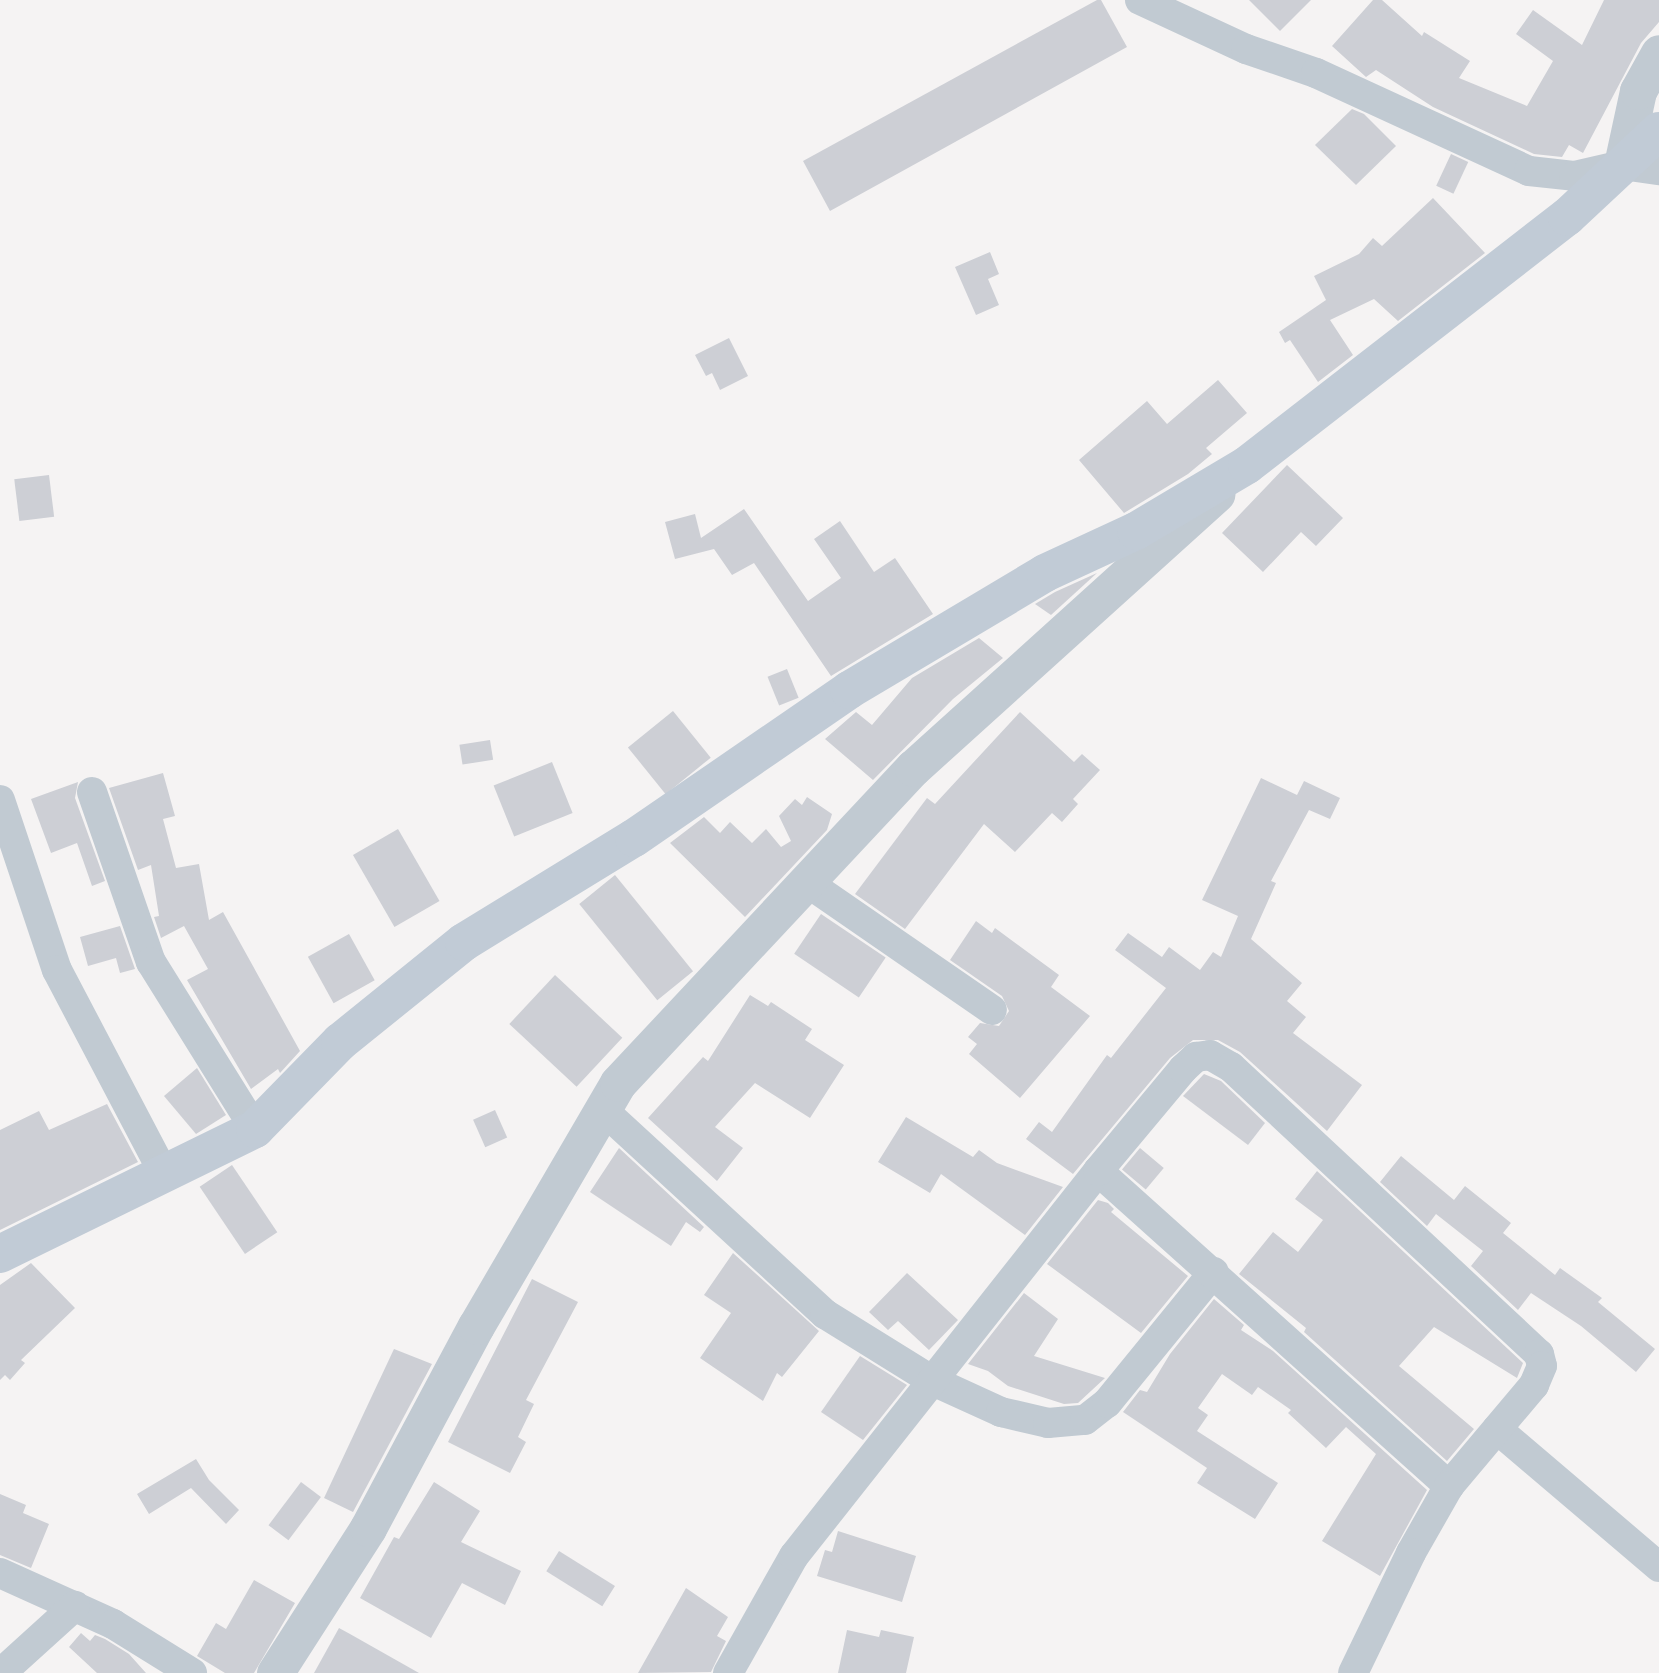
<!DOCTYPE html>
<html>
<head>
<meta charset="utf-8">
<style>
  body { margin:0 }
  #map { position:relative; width:1659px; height:1673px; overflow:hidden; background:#f5f3f3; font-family:Figtree,sans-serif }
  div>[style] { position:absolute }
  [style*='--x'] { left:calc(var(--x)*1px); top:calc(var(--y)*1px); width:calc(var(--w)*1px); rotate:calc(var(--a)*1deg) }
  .building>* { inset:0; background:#cdcfd5; transform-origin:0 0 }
  .minor>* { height:30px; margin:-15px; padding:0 15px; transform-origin:15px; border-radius:15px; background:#c1cad2 }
  .tertiary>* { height:37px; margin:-18.5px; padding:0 18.5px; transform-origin:18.5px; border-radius:18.5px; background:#c1cad2 }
  .secondary>* { height:38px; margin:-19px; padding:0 19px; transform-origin:19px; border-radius:19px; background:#c1cbd6 }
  span { translate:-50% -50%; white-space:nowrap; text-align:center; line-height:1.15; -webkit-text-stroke:6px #fff; paint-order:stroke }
</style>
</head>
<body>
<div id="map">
  <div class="building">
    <i style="clip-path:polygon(1097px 0,1101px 0,1127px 47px,830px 211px,803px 161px)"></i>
    <i style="clip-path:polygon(1249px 0,1311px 0,1280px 31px)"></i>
    <i style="clip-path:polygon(1373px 0,1382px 0,1422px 36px,1424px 32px,1470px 61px,1459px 78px,1527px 106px,1553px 61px,1516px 34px,1533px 10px,1582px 45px,1604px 0,1659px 0,1659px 22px,1641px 43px,1583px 153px,1569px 145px,1562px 157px,1534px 154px,1433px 107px,1376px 70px,1366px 77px,1332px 46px)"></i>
    <i style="clip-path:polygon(1352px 109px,1364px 114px,1396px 146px,1356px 185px,1315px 145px)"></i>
    <i style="left:1451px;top:154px;width:19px;height:35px;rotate:25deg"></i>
    <i style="clip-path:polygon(1433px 198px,1485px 253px,1398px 321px,1374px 299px,1330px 320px,1353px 355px,1318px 382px,1290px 340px,1285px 343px,1279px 332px,1326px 300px,1314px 276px,1359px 254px,1373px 238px,1382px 246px)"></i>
    <i style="clip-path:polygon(990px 252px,999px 274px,988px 279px,999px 305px,976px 315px,955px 267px)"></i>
    <i style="clip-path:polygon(729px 338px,748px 376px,720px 390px,712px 373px,706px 376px,695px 355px)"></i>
    <i style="clip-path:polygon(1218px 380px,1247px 413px,1206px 448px,1212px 454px,1188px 474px,1124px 513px,1079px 460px,1147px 401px,1167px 424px)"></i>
    <i style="clip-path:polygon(1287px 465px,1343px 518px,1316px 546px,1301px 532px,1263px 572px,1222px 533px)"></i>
    <i style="left:49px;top:475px;width:42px;height:35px;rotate:83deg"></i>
    <i style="clip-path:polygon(744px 509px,808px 601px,841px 578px,814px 539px,840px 521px,874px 572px,895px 558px,933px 614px,831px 676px,754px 563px,732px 575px,714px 549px,675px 559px,665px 522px,695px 514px,701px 538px)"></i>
    <i style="clip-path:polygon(1097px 573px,1051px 615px,1035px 604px,1055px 592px)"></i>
    <i style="clip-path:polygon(979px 638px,1003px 658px,953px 699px,873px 780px,825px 739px,856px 712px,872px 725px,912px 678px)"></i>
    <i style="left:787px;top:669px;width:31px;height:21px;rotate:68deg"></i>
    <i style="left:673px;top:711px;width:60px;height:58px;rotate:51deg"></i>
    <i style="clip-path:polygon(1020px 712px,1074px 762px,1082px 754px,1100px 770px,1073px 799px,1078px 804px,1062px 822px,1052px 813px,1015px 852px,984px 824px,905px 929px,855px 894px,927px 798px,935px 804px)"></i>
    <i style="left:490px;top:740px;width:20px;height:31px;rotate:81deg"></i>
    <i style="left:552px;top:762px;width:55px;height:63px;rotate:68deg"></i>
    <i style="clip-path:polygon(163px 773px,175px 816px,163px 819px,176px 868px,199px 864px,209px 920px,223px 912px,300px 1051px,280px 1073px,278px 1069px,251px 1089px,187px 980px,208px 969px,184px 926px,161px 938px,154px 917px,159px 916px,151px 865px,138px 870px,109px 788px)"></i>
    <i style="clip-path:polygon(1261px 778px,1297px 795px,1304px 781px,1340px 798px,1330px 819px,1309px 810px,1271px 881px,1276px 883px,1251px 939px,1302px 983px,1287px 1001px,1306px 1017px,1293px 1033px,1362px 1085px,1327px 1131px,1240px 1052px,1218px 1040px,1193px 1040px,1170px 1058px,1073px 1174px,1026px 1139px,1039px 1122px,1052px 1132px,1107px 1055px,1111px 1058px,1166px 988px,1115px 950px,1128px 933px,1162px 957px,1169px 947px,1200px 970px,1213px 952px,1221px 957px,1238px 916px,1202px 900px)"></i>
    <i style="clip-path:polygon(78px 782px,75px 798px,105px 881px,92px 886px,77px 843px,51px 853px,31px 799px)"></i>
    <i style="clip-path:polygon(807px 797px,832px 814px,827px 830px,745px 917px,670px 843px,704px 817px,720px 833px,730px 822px,752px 843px,766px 829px,781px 847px,791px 841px,779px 816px,795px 799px,802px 805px)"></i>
    <i style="left:398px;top:829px;width:83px;height:52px;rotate:60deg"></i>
    <i style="left:615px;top:875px;width:124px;height:46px;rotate:51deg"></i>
    <i style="left:821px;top:914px;width:78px;height:48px;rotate:34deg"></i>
    <i style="clip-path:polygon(976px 921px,992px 933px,995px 928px,1059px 975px,1051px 987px,1090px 1016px,1020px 1098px,969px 1054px,977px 1044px,968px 1037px,980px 1023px,999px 1026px,1009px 1011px,1002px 996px,950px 960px)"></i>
    <i style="clip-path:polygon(120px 926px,135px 969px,120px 973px,116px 958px,88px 966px,80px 937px)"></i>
    <i style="left:349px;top:934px;width:53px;height:47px;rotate:61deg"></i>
    <i style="left:555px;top:975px;width:92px;height:67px;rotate:43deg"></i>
    <i style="clip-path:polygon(750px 995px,768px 1006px,771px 1002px,812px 1029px,805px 1040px,844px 1065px,810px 1118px,755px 1083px,715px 1127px,743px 1148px,717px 1181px,648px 1118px,703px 1057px,708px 1061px)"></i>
    <i style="clip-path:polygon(197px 1068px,226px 1115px,196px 1134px,164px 1096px)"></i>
    <i style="clip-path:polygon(1204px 1074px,1221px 1081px,1265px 1123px,1248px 1145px,1183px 1096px)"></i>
    <i style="clip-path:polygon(107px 1104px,138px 1162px,0 1230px,0 1130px,39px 1111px,49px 1130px)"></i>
    <i style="left:495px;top:1110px;width:30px;height:24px;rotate:66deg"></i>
    <i style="clip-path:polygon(906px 1117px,973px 1157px,979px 1150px,997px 1163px,1063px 1187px,1025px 1235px,941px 1174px,930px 1193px,878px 1162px)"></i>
    <i style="clip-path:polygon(619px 1148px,704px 1227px,700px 1232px,686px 1222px,671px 1246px,590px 1192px)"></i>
    <i style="left:1140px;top:1148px;width:31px;height:28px;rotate:40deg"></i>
    <i style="clip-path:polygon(1401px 1156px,1454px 1200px,1465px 1186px,1511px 1223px,1503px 1233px,1555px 1275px,1560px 1268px,1602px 1298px,1598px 1302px,1655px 1349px,1636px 1372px,1581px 1326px,1531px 1293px,1518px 1310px,1471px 1266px,1483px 1251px,1436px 1214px,1427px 1226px,1380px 1182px)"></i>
    <i style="left:232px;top:1165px;width:81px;height:39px;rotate:56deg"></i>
    <i style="clip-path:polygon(1317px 1171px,1523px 1363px,1517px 1378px,1434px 1327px,1399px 1366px,1474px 1429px,1447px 1461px,1304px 1332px,1306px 1328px,1239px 1274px,1273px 1232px,1298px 1252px,1323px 1220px,1295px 1199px)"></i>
    <i style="clip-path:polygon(1098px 1200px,1108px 1203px,1114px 1209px,1111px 1212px,1188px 1276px,1141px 1333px,1047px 1264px)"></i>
    <i style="clip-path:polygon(733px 1253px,819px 1331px,782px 1377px,777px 1373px,763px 1401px,700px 1358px,731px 1313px,704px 1295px)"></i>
    <i style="clip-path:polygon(31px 1263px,75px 1308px,21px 1360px,25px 1363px,10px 1380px,5px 1375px,0 1380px,0 1285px)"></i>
    <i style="clip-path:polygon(907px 1273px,958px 1320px,929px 1350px,898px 1321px,888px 1330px,869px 1312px)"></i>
    <i style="clip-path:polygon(532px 1279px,578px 1302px,526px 1400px,534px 1404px,518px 1437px,526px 1442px,510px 1473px,448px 1442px)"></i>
    <i style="clip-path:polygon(1024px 1293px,1058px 1319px,1034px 1356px,1105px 1378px,1078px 1403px,1064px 1404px,1008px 1386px,988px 1371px,968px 1364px)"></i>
    <i style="clip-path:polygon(1214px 1299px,1244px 1325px,1241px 1330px,1273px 1351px,1427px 1490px,1380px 1576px,1322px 1541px,1376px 1454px,1346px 1427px,1326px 1448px,1288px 1413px,1291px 1410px,1258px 1387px,1252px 1395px,1222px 1374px,1198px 1408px,1208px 1415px,1197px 1431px,1278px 1483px,1255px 1519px,1197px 1483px,1207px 1468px,1123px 1412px,1140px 1390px,1147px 1392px,1170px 1354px)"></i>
    <i style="clip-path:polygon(394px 1349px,432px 1364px,353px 1512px,324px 1498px)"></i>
    <i style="clip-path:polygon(860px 1356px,907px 1385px,863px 1440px,821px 1412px)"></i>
    <i style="clip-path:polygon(196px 1459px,209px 1480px,239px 1510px,226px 1524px,191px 1488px,149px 1514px,137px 1494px)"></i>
    <i style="left:301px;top:1482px;width:25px;height:54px;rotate:37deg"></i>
    <i style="clip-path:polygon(434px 1482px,480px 1511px,461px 1542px,521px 1571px,505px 1605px,462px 1583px,431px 1638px,360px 1598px,394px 1537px,399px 1539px)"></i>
    <i style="clip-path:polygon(0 1494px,26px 1505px,23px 1513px,49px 1524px,31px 1568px,0 1555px)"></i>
    <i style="clip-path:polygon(838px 1531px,916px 1556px,902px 1602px,817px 1576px,825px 1550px,832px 1552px)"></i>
    <i style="left:559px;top:1551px;width:66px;height:24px;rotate:32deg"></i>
    <i style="clip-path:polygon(254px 1580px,295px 1603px,254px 1673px,225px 1673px,197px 1656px,216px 1623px,226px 1629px)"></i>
    <i style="clip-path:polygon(686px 1588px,728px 1617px,717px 1636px,726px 1641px,711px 1672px,638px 1673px)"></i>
    <i style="clip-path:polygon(339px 1628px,350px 1634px,419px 1673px,314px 1673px)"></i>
    <i style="clip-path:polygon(847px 1630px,879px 1637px,881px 1630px,914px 1637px,906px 1673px,838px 1673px)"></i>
    <i style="clip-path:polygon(81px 1633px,90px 1641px,95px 1635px,105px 1639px,129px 1654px,146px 1673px,97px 1673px,69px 1647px)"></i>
  </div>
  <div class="minor">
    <i style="--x:1140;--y:0;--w:117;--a:24.8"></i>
    <i style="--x:1246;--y:49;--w:74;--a:18.9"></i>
    <i style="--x:1316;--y:73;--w:234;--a:24.7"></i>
    <i style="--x:1529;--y:171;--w:45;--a:6.3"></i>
    <i style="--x:1574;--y:176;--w:49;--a:-12.9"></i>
    <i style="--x:1622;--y:165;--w:37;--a:8"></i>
    <i style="--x:92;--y:792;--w:180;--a:70.9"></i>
    <i style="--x:151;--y:962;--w:197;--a:58.1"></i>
    <i style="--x:0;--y:800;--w:179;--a:71.5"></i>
    <i style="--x:57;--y:970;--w:230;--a:62.3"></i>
    <i style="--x:805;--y:881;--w:227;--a:34.6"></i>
    <i style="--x:602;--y:1109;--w:303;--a:42.6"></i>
    <i style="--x:825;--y:1314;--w:127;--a:31.8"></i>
    <i style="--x:933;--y:1381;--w:75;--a:24.5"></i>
    <i style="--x:1001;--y:1412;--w:48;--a:13.2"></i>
    <i style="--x:1048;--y:1423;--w:37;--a:-5"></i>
    <i style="--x:1085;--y:1420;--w:28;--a:-38"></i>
    <i style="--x:1107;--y:1403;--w:169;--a:-50.8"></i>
    <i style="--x:1098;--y:1171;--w:472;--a:41.9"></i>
    <i style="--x:1497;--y:1429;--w:213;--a:40.4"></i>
    <i style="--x:0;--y:1573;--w:124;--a:24.3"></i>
    <i style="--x:113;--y:1624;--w:93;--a:31.8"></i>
    <i style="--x:1;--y:1673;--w:100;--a:-42.2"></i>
    <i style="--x:728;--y:1673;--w:134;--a:-60.6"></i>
    <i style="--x:794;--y:1556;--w:491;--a:-51.7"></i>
    <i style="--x:1098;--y:1171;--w:133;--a:-50.2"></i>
    <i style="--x:1183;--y:1069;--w:18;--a:-43"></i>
    <i style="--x:1196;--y:1057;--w:14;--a:-8"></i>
    <i style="--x:1210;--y:1055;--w:24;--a:30"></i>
    <i style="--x:1231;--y:1067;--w:421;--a:43"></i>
    <i style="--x:1539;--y:1354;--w:12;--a:76"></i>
    <i style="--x:1542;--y:1366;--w:21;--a:113"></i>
    <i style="--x:1534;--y:1385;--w:132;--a:130.1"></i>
    <i style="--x:1449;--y:1486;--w:77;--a:119.6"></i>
    <i style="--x:1411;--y:1553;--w:133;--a:115.8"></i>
  </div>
  <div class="tertiary">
    <i style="--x:1622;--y:165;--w:76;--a:-77.8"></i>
    <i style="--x:1638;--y:91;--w:43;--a:-61.1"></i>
    <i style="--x:275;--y:1673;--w:172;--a:-57.3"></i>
    <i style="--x:368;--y:1528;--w:229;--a:-61.9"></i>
    <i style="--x:476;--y:1326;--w:281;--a:-59.7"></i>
    <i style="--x:618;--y:1083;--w:432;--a:-46.9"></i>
    <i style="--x:913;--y:768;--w:409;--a:-42.1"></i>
  </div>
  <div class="secondary">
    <i style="--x:0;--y:1254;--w:284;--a:-26.1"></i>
    <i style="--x:255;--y:1129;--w:122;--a:-45.7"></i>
    <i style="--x:340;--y:1042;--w:159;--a:-38.9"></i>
    <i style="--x:464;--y:942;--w:199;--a:-31.5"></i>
    <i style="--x:634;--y:838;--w:261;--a:-34.5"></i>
    <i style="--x:849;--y:690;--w:228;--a:-30.8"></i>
    <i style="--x:1045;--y:573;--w:100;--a:-24.8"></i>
    <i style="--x:1136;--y:531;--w:129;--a:-30.7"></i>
    <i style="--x:1247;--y:465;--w:405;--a:-37.8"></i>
    <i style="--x:1567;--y:217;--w:126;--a:-43.1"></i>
  </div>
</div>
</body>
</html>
